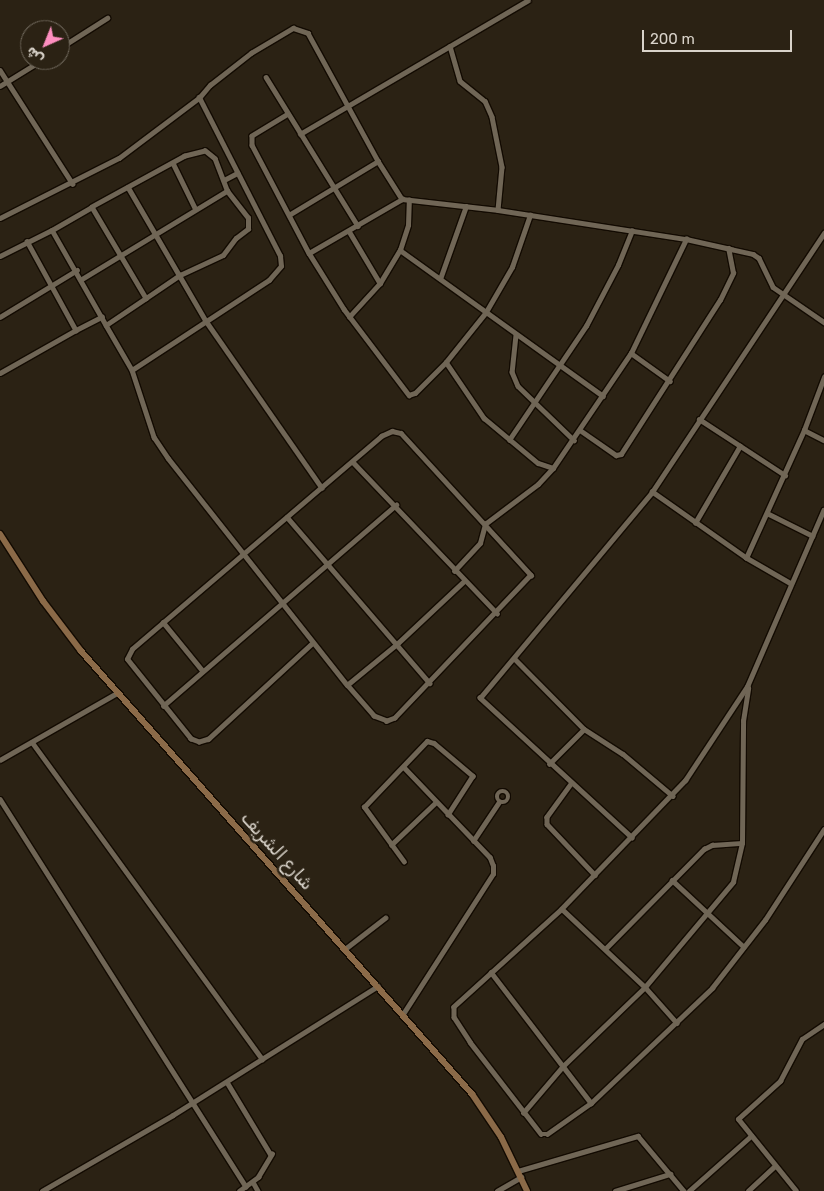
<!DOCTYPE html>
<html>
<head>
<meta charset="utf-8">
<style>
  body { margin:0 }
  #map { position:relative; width:824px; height:1191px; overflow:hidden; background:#2b2214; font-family:Rubik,"Noto Sans Arabic",sans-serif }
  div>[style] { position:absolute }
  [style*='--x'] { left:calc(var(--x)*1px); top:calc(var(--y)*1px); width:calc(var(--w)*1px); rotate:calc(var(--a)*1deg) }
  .roads { filter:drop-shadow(1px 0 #130b02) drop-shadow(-1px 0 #130b02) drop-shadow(0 1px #130b02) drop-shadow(0 -1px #130b02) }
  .street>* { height:4.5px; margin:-2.25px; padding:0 2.25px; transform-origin:2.25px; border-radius:2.25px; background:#706656 }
  .street>.ring { margin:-2.25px; padding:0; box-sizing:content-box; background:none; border:4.5px solid #706656; border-radius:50% }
  .secondary>* { height:6px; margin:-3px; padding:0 3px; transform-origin:3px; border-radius:3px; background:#8b6a48 }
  span { translate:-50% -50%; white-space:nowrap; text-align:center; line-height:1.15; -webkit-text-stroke:5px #2b2214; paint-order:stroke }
  .street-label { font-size:18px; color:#d9d3ca }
  .north { position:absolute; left:20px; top:20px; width:50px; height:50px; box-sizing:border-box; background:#2b2214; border:1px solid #71695d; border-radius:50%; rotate:224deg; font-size:14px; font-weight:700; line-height:20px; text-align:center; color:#d9d3ca }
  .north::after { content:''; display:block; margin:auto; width:18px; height:22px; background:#fd8ebf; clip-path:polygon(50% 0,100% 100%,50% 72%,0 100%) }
  .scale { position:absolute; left:642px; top:30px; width:150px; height:22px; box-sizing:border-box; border:2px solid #d9d3ca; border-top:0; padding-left:6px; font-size:15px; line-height:18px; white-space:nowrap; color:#d9d3ca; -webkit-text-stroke:4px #2b2214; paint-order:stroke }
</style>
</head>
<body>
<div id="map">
  <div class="roads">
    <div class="street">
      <i style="--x:450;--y:46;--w:36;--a:74"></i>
      <i style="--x:460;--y:81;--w:32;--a:39"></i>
      <i style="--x:485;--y:101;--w:17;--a:66"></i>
      <i style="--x:492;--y:117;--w:51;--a:78.7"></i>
      <i style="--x:502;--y:167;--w:43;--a:95.3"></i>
      <i style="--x:60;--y:48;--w:56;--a:-32.6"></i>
      <i style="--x:0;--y:70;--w:135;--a:57.4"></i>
      <i style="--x:266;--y:77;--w:175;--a:58.3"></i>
      <i style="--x:0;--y:86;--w:49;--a:-31.8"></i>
      <i style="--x:288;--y:114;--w:42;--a:148.6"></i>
      <i style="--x:252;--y:136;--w:9;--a:90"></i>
      <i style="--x:252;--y:145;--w:122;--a:62.2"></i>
      <i style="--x:309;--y:253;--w:66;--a:58"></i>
      <i style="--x:344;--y:309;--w:108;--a:52.9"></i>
      <i style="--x:409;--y:395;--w:6;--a:-18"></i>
      <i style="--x:415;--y:393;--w:44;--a:-45"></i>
      <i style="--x:446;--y:362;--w:64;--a:-51.3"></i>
      <i style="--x:486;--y:312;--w:52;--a:-60"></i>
      <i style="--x:512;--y:267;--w:55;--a:-70.9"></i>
      <i style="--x:300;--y:134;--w:264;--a:-30.4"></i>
      <i style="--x:173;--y:163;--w:50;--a:63.9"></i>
      <i style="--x:224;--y:180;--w:15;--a:-28"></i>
      <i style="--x:128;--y:187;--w:155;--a:59.8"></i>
      <i style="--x:206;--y:321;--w:203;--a:55.2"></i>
      <i style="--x:289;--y:215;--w:104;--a:-31.2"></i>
      <i style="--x:0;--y:218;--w:133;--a:-26.8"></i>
      <i style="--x:119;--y:158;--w:100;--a:-36.9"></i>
      <i style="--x:199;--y:98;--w:17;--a:-50"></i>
      <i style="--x:210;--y:85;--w:52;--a:-38"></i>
      <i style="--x:251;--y:53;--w:49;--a:-30.8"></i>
      <i style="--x:293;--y:28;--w:16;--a:18"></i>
      <i style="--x:308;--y:33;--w:146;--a:61.3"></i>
      <i style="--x:378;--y:161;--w:45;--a:57.7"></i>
      <i style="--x:52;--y:230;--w:46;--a:-29.9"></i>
      <i style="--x:349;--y:231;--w:61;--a:59.2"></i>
      <i style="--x:27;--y:241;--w:102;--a:61.2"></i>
      <i style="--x:76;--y:330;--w:29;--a:-27"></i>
      <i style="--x:400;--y:250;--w:250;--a:35.7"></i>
      <i style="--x:309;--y:253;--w:108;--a:-30.1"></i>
      <i style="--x:402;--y:199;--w:97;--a:6.5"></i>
      <i style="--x:498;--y:210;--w:190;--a:8.8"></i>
      <i style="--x:686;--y:239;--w:69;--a:12.6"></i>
      <i style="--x:753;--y:254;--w:7;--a:34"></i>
      <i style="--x:759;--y:258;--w:32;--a:64"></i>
      <i style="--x:773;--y:287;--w:62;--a:34.5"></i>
      <i style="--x:0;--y:256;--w:58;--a:-26.6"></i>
      <i style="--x:52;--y:230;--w:109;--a:60.4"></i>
      <i style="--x:106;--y:325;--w:48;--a:-34"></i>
      <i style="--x:146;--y:298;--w:41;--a:-34.1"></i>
      <i style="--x:180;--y:275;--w:47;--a:-24.9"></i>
      <i style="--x:223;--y:255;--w:21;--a:-53"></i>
      <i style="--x:236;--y:238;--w:15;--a:-37"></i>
      <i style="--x:248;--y:229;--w:11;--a:-90"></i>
      <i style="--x:248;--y:218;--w:34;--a:-128"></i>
      <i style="--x:227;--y:191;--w:34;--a:-111"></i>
      <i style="--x:215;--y:159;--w:13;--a:-141"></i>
      <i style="--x:205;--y:151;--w:21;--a:166"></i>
      <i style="--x:185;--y:156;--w:106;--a:151.3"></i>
      <i style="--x:92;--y:207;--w:106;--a:59.3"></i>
      <i style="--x:82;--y:279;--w:170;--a:-31.3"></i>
      <i style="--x:440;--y:279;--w:77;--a:-70.4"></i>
      <i style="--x:0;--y:317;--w:90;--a:-31.4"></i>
      <i style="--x:349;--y:317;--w:46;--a:-47.6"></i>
      <i style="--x:380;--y:283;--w:39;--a:-59"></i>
      <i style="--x:400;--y:250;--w:26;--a:-72"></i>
      <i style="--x:408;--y:225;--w:25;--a:-88"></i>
      <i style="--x:106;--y:325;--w:52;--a:60"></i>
      <i style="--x:132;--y:370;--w:71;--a:71.8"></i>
      <i style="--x:154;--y:437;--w:25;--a:56"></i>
      <i style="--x:168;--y:458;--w:289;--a:51.7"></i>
      <i style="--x:347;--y:685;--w:65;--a:-39.4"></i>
      <i style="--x:397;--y:644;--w:92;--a:-43.2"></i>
      <i style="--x:516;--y:335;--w:37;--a:96"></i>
      <i style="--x:512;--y:372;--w:15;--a:67"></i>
      <i style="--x:518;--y:386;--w:78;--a:44"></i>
      <i style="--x:631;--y:353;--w:48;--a:35.7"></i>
      <i style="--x:446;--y:362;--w:68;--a:55.8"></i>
      <i style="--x:484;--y:418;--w:70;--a:39.8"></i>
      <i style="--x:538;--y:463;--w:16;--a:18"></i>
      <i style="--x:553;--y:468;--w:139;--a:-55.9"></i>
      <i style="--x:631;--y:353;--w:127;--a:-64.2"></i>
      <i style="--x:132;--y:370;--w:164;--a:-33.3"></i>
      <i style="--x:269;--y:280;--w:18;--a:-49"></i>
      <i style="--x:281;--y:266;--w:10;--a:-96"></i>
      <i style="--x:280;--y:256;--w:178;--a:-117.1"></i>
      <i style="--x:0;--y:373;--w:87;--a:-29.5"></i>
      <i style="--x:699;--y:419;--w:103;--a:33.1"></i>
      <i style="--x:580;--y:430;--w:44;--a:34.8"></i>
      <i style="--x:616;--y:455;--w:5;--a:-11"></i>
      <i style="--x:621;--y:454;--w:183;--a:-57.3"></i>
      <i style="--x:720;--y:300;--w:30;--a:-64"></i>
      <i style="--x:733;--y:273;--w:25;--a:-101"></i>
      <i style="--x:804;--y:430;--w:22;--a:27"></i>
      <i style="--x:509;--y:440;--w:138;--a:-56"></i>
      <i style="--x:586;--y:326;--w:69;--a:-62.3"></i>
      <i style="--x:618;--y:265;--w:37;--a:-68"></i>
      <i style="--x:353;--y:462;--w:209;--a:46.4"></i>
      <i style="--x:824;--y:510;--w:192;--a:113.4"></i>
      <i style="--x:748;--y:686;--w:113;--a:123.4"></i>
      <i style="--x:686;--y:780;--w:179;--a:133.9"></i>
      <i style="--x:562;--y:909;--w:146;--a:137.8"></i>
      <i style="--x:454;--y:1007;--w:10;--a:90"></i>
      <i style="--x:454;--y:1017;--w:30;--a:57"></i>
      <i style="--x:470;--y:1042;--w:116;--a:52.3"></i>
      <i style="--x:541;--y:1134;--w:6;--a:0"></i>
      <i style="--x:547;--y:1134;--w:54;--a:-35.2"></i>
      <i style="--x:591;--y:1103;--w:167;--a:-43.5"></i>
      <i style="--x:712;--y:988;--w:86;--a:-52.1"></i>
      <i style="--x:765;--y:920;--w:108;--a:-57"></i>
      <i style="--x:767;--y:513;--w:51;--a:26.6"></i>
      <i style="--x:287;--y:517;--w:219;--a:49.3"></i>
      <i style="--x:695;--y:523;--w:89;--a:-59.7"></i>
      <i style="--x:746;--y:558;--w:141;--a:-65.6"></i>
      <i style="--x:804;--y:430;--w:57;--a:-69.3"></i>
      <i style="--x:454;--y:571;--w:38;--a:-47"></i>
      <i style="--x:480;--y:543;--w:20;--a:-75"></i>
      <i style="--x:485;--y:524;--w:66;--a:-37"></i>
      <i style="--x:538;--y:484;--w:22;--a:-47"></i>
      <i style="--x:791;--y:584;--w:52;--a:-150"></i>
      <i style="--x:746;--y:558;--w:115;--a:-144.9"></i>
      <i style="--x:652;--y:492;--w:311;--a:-56.4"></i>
      <i style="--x:163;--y:622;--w:63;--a:50.8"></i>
      <i style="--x:313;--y:643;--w:142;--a:137.3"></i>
      <i style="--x:209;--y:739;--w:10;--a:163"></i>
      <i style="--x:199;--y:742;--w:9;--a:-159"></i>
      <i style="--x:191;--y:739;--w:102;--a:-128.7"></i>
      <i style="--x:127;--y:659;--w:11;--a:-63"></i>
      <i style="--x:132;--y:649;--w:328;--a:-40.5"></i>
      <i style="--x:381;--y:436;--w:12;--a:-24"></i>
      <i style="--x:392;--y:431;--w:9;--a:13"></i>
      <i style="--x:401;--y:433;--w:193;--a:47.5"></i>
      <i style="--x:531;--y:575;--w:197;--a:133.6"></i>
      <i style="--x:395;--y:718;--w:9;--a:159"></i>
      <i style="--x:387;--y:721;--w:14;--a:-159"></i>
      <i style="--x:374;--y:716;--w:41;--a:-131.1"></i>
      <i style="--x:515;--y:659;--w:98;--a:45.4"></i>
      <i style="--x:584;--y:729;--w:46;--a:32.7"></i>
      <i style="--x:623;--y:754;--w:65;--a:40"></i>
      <i style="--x:163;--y:706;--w:308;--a:-40.8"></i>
      <i style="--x:32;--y:742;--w:392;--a:54"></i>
      <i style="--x:0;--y:760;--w:135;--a:-29.8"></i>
      <i style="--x:549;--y:764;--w:49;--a:-45"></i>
      <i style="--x:571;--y:784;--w:41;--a:126"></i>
      <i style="--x:547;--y:817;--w:7;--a:90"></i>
      <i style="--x:547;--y:824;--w:70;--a:46.7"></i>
      <i class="ring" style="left:497px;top:791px;width:7.5px;height:7.5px"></i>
      <i style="--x:0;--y:799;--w:459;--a:57.6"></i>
      <i style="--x:632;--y:838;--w:207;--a:-137.4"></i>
      <i style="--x:480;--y:698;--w:268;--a:-50.1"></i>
      <i style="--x:473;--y:841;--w:47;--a:-56.3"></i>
      <i style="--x:391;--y:845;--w:61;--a:-43.7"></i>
      <i style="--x:404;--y:862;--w:68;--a:-126"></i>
      <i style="--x:364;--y:807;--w:91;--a:-46.3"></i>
      <i style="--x:427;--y:741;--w:7;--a:16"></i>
      <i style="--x:434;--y:743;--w:51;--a:40.2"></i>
      <i style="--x:473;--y:776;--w:46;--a:122.7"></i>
      <i style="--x:672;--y:880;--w:98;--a:42.9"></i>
      <i style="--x:562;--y:909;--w:114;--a:43.2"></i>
      <i style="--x:645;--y:987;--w:48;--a:48.4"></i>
      <i style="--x:345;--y:949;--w:51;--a:-37.8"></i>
      <i style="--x:605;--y:949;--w:141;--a:-45.3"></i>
      <i style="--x:704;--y:849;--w:9;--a:-27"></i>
      <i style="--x:712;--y:845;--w:30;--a:-4"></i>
      <i style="--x:491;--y:972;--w:165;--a:52.6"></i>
      <i style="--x:403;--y:1014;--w:166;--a:-57.3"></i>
      <i style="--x:493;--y:874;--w:8;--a:-90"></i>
      <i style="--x:493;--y:866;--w:9;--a:-111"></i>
      <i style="--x:490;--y:858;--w:124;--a:-133.7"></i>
      <i style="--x:227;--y:1082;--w:85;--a:58.9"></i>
      <i style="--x:523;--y:1113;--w:62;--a:-49.6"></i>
      <i style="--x:563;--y:1066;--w:114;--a:-43.9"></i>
      <i style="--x:645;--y:987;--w:137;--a:-50"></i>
      <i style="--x:733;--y:882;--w:40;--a:-77"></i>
      <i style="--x:742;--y:843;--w:122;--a:-89.5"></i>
      <i style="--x:743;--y:721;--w:33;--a:-81"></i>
      <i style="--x:518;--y:1171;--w:125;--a:-16.3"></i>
      <i style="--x:638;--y:1136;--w:72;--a:50.1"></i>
      <i style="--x:253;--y:1182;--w:10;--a:61"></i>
      <i style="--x:42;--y:1191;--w:151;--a:-30.1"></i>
      <i style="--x:173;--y:1115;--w:242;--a:-32.2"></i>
      <i style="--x:239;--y:1191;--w:24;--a:-36"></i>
      <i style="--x:258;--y:1177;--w:27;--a:-59"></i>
      <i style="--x:497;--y:1191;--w:28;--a:-30"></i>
      <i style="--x:615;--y:1191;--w:58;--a:-17.2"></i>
      <i style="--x:689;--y:1191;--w:83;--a:-41.6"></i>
      <i style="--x:748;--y:1191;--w:37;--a:-43"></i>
      <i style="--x:796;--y:1191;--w:92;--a:-128.9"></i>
      <i style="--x:738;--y:1119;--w:57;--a:-42.1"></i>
      <i style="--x:780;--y:1081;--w:47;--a:-62.4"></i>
      <i style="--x:802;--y:1039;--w:27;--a:-34"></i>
    </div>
    <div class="secondary">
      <i style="--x:0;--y:534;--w:80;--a:57.3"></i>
      <i style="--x:43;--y:601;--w:63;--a:52.8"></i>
      <i style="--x:81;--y:651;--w:591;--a:48.57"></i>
      <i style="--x:472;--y:1094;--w:52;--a:56"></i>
      <i style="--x:501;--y:1137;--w:60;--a:64.3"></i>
    </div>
  </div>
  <div class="street-label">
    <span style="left:277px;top:851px;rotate:48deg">شارع الشريف</span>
  </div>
  <div class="north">ش</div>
  <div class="scale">200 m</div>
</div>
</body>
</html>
